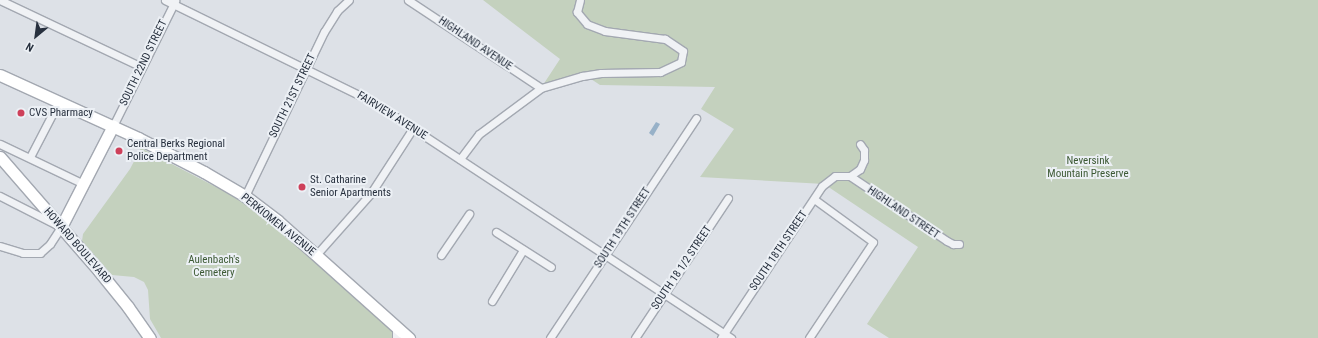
<!DOCTYPE html>
<html>
<head>
<meta charset="utf-8">
<style>
  body { margin:0 }
  #map { position:relative; width:1318px; height:338px; overflow:hidden; background:#dde1e7; font-family:"Roboto Condensed",sans-serif }
  div>[style] { position:absolute }
  [style*='--x'] { left:calc(var(--x)*1px); top:calc(var(--y)*1px); width:calc(var(--w)*1px); rotate:calc(var(--a)*1deg) }
  .green>* { inset:0; background:#c4d1be }
  .water>* { inset:0; background:#97b1c8 }
  .roads { filter:drop-shadow(1px 0 #a3a8b1) drop-shadow(-1px 0 #a3a8b1) drop-shadow(0 1px #a3a8b1) drop-shadow(0 -1px #a3a8b1) }
  .street>* { height:7px; margin:-3.5px; padding:0 3.5px; transform-origin:3.5px; border-radius:3.5px; background:#f0f2f5 }
  .primary>* { height:11px; margin:-5.5px; padding:0 5.5px; transform-origin:5.5px; border-radius:5.5px; background:#fff }
  .dots>* { width:11px; height:11px; translate:-50% -50%; box-sizing:border-box; border:2px solid #ecf0f5; border-radius:50% }
  span { translate:-50% -50%; white-space:nowrap; text-align:center; line-height:1.15; -webkit-text-stroke:4px #ecf0f5; paint-order:stroke }
  .street-label { font-size:11px; color:#27303e }
  .poi-label { font-size:11px; color:#27303e }
  .left { translate:0 -50%; text-align:left }
  .park-label { font-size:11px; color:#3c5934 }
  .north { position:absolute; left:16px; top:16px; width:40px; height:40px; -webkit-text-stroke:3px #ecf0f5; paint-order:stroke; rotate:209deg; font-size:11px; font-weight:700; line-height:16px; text-align:center; color:#27303e }
  .north::after { content:''; display:block; margin:auto; width:14px; height:18px; background:#27303e; clip-path:polygon(50% 0,100% 100%,50% 72%,0 100%) }
</style>
</head>
<body>
<div id="map">
  <div class="green">
    <i style="clip-path:polygon(483px 0,1318px 0,1318px 338px,889px 338px,867px 324px,918px 247px,824px 184px,700px 177px,734px 129px,701px 109px,715px 87px,600px 85px,585px 75px,541px 88px,560px 59px)"></i>
    <i style="clip-path:polygon(141px 148px,239px 199px,271px 222px,392px 329px,393px 338px,161px 338px,150px 319px,148px 290px,144px 282px,134px 277px,112px 275px,82px 241px,83px 234px,130px 169px)"></i>
  </div>
  <div class="water">
    <i style="clip-path:polygon(656px 122px,660px 124px,653px 136px,649px 133px)"></i>
  </div>
  <div class="roads">
    <div class="street">
      <i style="--x:0;--y:0;--w:157;--a:25.3"></i>
      <i style="--x:165;--y:0;--w:232;--a:26.1"></i>
      <i style="--x:373;--y:102;--w:429;--a:33.4"></i>
      <i style="--x:408;--y:0;--w:159;--a:33.5"></i>
      <i style="--x:113;--y:126;--w:140;--a:-63.6"></i>
      <i style="--x:0;--y:144;--w:93;--a:25.5"></i>
      <i style="--x:30;--y:157;--w:63;--a:-62.6"></i>
      <i style="--x:460;--y:159;--w:31;--a:-53"></i>
      <i style="--x:479;--y:134;--w:77;--a:-36.6"></i>
      <i style="--x:541;--y:88;--w:43;--a:-16.3"></i>
      <i style="--x:582;--y:76;--w:19;--a:-9"></i>
      <i style="--x:601;--y:73;--w:59;--a:-1"></i>
      <i style="--x:660;--y:72;--w:23;--a:-25"></i>
      <i style="--x:681;--y:62;--w:11;--a:-80"></i>
      <i style="--x:683;--y:51;--w:22;--a:-146"></i>
      <i style="--x:665;--y:39;--w:61;--a:-172.4"></i>
      <i style="--x:605;--y:31;--w:19;--a:-159"></i>
      <i style="--x:587;--y:24;--w:16;--a:-130"></i>
      <i style="--x:577;--y:12;--w:12;--a:-76"></i>
      <i style="--x:850;--y:176;--w:12;--a:-35"></i>
      <i style="--x:860;--y:169;--w:10;--a:-66"></i>
      <i style="--x:864;--y:160;--w:10;--a:-90"></i>
      <i style="--x:864;--y:150;--w:7;--a:-124"></i>
      <i style="--x:0;--y:196;--w:68;--a:26.9"></i>
      <i style="--x:61;--y:227;--w:20;--a:123"></i>
      <i style="--x:50;--y:244;--w:13;--a:138"></i>
      <i style="--x:40;--y:253;--w:17;--a:180"></i>
      <i style="--x:23;--y:253;--w:24;--a:-163"></i>
      <i style="--x:245;--y:196;--w:182;--a:-64.3"></i>
      <i style="--x:324;--y:32;--w:25;--a:-58"></i>
      <i style="--x:337;--y:11;--w:16;--a:-43"></i>
      <i style="--x:496;--y:232;--w:65;--a:32.5"></i>
      <i style="--x:316;--y:255;--w:83;--a:-48.4"></i>
      <i style="--x:371;--y:193;--w:77;--a:-57.1"></i>
      <i style="--x:441;--y:255;--w:50;--a:-55.7"></i>
      <i style="--x:492;--y:301;--w:60;--a:-58.7"></i>
      <i style="--x:396;--y:338;--w:11;--a:-90"></i>
      <i style="--x:550;--y:338;--w:264;--a:-56.4"></i>
      <i style="--x:635;--y:338;--w:168;--a:-56.4"></i>
      <i style="--x:721;--y:338;--w:182;--a:-56.4"></i>
      <i style="--x:822;--y:186;--w:16;--a:-38"></i>
      <i style="--x:835;--y:176;--w:15;--a:0"></i>
      <i style="--x:850;--y:176;--w:117;--a:33.8"></i>
      <i style="--x:947;--y:241;--w:7;--a:27"></i>
      <i style="--x:953;--y:244;--w:6;--a:0"></i>
      <i style="--x:809;--y:338;--w:115;--a:-56.3"></i>
      <i style="--x:873;--y:242;--w:73;--a:-143.9"></i>
    </div>
    <div class="primary">
      <i style="--x:0;--y:75;--w:152;--a:24.5"></i>
      <i style="--x:138;--y:138;--w:74;--a:27.3"></i>
      <i style="--x:204;--y:172;--w:48;--a:30.3"></i>
      <i style="--x:245;--y:196;--w:41;--a:37.1"></i>
      <i style="--x:278;--y:221;--w:176;--a:41.8"></i>
      <i style="--x:0;--y:157;--w:151;--a:49"></i>
      <i style="--x:99;--y:271;--w:46;--a:51.1"></i>
      <i style="--x:128;--y:307;--w:38;--a:55"></i>
      <i style="--x:61;--y:227;--w:114;--a:-62.8"></i>
    </div>
  </div>
  <div class="dots">
    <i style="left:21px;top:113px;background:#ce405a"></i>
    <i style="left:119px;top:151px;background:#ce405a"></i>
    <i style="left:302px;top:187px;background:#ce405a"></i>
  </div>
  <div class="street-label">
    <span style="left:475px;top:44px;rotate:34deg">HIGHLAND AVENUE</span>
    <span style="left:144px;top:63px;rotate:-64deg">SOUTH 22ND STREET</span>
    <span style="left:293px;top:96px;rotate:-64deg">SOUTH 21ST STREET</span>
    <span style="left:392px;top:116px;rotate:32deg">FAIRVIEW AVENUE</span>
    <span style="left:903px;top:213px;rotate:34deg">HIGHLAND STREET</span>
    <span style="left:278px;top:225px;rotate:39deg">PERKIOMEN AVENUE</span>
    <span style="left:623px;top:228px;rotate:-57deg">SOUTH 19TH STREET</span>
    <span style="left:77px;top:246px;rotate:49deg">HOWARD BOULEVARD</span>
    <span style="left:779px;top:251px;rotate:-56deg">SOUTH 18TH STREET</span>
    <span style="left:682px;top:268px;rotate:-56deg">SOUTH 18 1/2 STREET</span>
  </div>
  <div class="poi-label">
    <span class="left" style="left:29px;top:113px">CVS Pharmacy</span>
    <span class="left" style="left:127px;top:151px">Central Berks Regional<br>Police Department</span>
    <span class="left" style="left:310px;top:187px">St. Catharine<br>Senior Apartments</span>
  </div>
  <div class="park-label">
    <span style="left:1088px;top:168px">Neversink<br>Mountain Preserve</span>
    <span style="left:214px;top:267px">Aulenbach's<br>Cemetery</span>
  </div>
  <div class="north">N</div>
</div>
</body>
</html>
